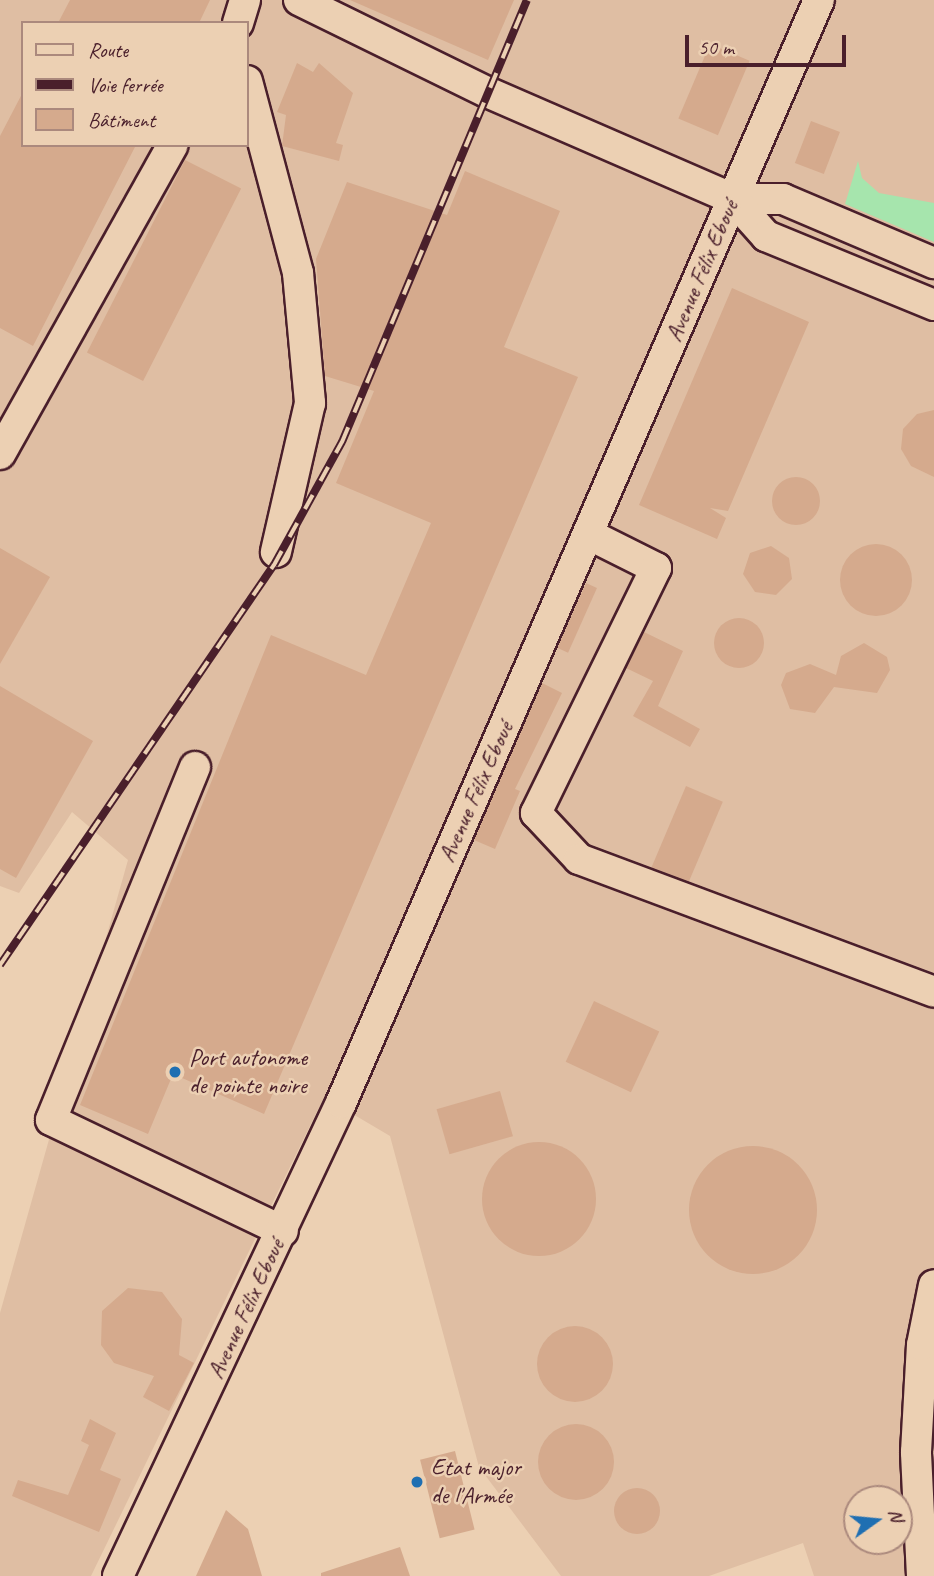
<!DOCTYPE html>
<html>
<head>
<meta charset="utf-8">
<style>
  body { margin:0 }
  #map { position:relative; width:934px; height:1576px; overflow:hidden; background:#ecd0b3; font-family:Caveat,sans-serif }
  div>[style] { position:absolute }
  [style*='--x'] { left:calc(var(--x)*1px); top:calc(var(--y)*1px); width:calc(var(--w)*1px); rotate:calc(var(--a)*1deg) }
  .built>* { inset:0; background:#dfbea3 }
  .green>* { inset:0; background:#a6e5ad }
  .building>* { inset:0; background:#d5aa8d; transform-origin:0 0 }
  .round { border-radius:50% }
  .roads { filter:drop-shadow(2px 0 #4a1f2b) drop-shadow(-2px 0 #4a1f2b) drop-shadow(0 2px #4a1f2b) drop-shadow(0 -2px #4a1f2b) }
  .minor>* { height:30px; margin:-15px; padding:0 15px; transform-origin:15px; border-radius:15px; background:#ecd0b3 }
  .rail>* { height:8px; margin-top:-4px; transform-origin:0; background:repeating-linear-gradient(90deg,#ecd0b3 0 16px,#4a1f2b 0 32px); box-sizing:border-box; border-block:2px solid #4a1f2b }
  .dots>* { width:19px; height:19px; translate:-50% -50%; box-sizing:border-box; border:4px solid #ecd0b3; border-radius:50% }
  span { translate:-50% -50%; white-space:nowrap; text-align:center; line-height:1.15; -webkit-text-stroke:5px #ecd0b3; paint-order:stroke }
  .street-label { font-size:24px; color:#4a1f2b }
  .poi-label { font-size:24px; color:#4a1f2b }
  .left { translate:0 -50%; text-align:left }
  .legend { position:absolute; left:21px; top:21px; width:228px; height:126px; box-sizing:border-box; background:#ecd0b3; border:2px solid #ab897d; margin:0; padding:9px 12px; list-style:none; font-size:21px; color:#4a1f2b }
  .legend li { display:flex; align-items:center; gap:14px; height:35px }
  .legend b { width:35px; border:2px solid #ab897d }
  .north { position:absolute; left:843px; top:1485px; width:70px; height:70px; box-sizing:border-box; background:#ecd0b3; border:2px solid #ab897d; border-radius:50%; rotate:75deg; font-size:19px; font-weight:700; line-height:28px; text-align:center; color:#4a1f2b }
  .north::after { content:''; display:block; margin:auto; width:24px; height:32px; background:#1f6fb2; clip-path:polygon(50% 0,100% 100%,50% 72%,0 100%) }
  .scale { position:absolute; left:685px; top:35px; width:161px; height:32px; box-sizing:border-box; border:4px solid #4a1f2b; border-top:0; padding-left:9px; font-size:21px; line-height:24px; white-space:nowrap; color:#4a1f2b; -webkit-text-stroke:5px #ecd0b3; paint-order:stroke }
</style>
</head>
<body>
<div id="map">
  <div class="built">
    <i style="clip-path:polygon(evenodd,0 0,934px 0,934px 1576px,814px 1576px,803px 1543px,709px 1576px,561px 1576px,479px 1467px,390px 1136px,324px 1097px,91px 1576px,0 1576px,0 1313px,128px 860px,72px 812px,19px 893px,0 886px,0 0,23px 23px,247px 23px,247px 145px,23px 145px,23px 23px,0 0,857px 1499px,899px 1499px,899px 1541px,857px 1541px,857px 1499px)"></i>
  </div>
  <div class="green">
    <i style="clip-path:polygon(858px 161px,862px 178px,879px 193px,934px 203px,934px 242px,845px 204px)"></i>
  </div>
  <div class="building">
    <i style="clip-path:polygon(70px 0,210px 0,199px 23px,58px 23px)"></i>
    <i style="clip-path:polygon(350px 0,514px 0,488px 60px)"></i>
    <i style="left:710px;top:44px;width:43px;height:81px;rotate:23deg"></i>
    <i style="clip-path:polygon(297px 63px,313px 72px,319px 63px,353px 93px,336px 143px,343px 145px,339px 161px,282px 146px,286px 115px,277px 112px)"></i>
    <i style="clip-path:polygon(23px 92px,23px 145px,136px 145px,33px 346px,0 328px,0 136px)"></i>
    <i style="left:811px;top:121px;width:31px;height:45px;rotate:21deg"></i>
    <i style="left:185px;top:160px;width:63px;height:216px;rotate:27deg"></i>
    <i style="clip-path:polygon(465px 171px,560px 211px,504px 347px,578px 377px,264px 1114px,173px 1074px,148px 1134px,80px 1105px,271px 635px,366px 675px,431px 523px,336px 483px,374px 391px,325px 376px,316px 259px,347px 182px,447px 215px)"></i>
    <i style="clip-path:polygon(732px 288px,809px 322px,728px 511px,710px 508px,726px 518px,717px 539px,639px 505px)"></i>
    <i style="clip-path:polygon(934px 410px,934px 477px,911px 466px,901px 449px,903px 429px,917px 414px)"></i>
    <i class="round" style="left:772px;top:477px;width:48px;height:48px"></i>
    <i class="round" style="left:840px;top:544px;width:72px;height:72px"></i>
    <i style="clip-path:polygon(771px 546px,789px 558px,792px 579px,776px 595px,755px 592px,743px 574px,750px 553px)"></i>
    <i style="clip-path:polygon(0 548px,50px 577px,0 664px)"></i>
    <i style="left:586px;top:583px;width:12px;height:71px;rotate:24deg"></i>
    <i class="round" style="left:714px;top:618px;width:50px;height:50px"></i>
    <i style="clip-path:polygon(644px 632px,683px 651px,658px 706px,700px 729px,690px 747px,633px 716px,653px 681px,626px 668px)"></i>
    <i style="clip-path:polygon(864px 643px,887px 657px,890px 670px,877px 693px,834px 687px,815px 713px,790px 709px,781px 685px,786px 673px,810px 664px,836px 675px,841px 656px)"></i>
    <i style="clip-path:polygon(542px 683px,562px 693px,515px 789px,520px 791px,495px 849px,474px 840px)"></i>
    <i style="clip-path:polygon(0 686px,93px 741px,16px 878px,0 869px)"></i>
    <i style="left:686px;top:786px;width:40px;height:89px;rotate:23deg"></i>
    <i style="left:594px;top:1001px;width:72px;height:67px;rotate:25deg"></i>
    <i style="left:500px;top:1091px;width:47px;height:66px;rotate:74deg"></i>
    <i class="round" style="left:482px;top:1142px;width:114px;height:114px"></i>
    <i class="round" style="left:689px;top:1146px;width:128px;height:128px"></i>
    <i style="clip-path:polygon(128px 1288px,162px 1292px,182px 1319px,179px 1355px,194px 1363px,169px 1411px,143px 1397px,154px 1376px,114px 1363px,101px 1345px,102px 1311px)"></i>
    <i class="round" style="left:537px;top:1326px;width:76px;height:76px"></i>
    <i style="clip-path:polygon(90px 1419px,116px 1433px,100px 1470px,121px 1479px,99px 1532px,12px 1496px,18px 1480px,68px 1495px,89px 1445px,81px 1441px)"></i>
    <i class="round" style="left:538px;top:1424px;width:76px;height:76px"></i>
    <i style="left:455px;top:1451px;width:81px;height:36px;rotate:76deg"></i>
    <i class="round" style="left:614px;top:1488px;width:46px;height:46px"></i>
    <i style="clip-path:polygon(226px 1510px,248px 1529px,262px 1576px,196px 1576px)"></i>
    <i style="clip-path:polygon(400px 1547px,410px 1576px,321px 1576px,321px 1573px)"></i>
  </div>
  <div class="roads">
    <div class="minor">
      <i style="--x:299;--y:0;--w:209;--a:26.1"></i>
      <i style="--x:487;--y:92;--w:268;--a:23.5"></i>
      <i style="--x:733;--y:199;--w:50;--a:0"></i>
      <i style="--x:783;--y:199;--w:164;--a:23"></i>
      <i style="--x:238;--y:23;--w:24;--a:-73"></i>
      <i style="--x:247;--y:81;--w:199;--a:75.1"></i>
      <i style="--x:298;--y:273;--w:131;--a:84.7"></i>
      <i style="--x:310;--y:403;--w:153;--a:102.9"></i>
      <i style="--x:733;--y:199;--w:50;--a:48.3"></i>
      <i style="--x:766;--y:236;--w:182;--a:22.3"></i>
      <i style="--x:0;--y:454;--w:354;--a:-60.8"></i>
      <i style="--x:588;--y:534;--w:76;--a:26.6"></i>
      <i style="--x:656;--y:568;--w:273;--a:116.1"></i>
      <i style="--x:536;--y:813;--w:63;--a:46.9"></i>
      <i style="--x:579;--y:859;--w:379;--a:20.5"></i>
      <i style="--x:195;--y:767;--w:381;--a:112.2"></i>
      <i style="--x:51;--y:1120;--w:257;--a:25.6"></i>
      <i style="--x:118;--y:1576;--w:523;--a:-64.76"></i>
      <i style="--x:341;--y:1103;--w:1202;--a:-66.57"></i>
      <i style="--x:922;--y:1576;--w:124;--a:-92.8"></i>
      <i style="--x:916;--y:1452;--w:107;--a:-86.8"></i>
      <i style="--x:922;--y:1345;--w:61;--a:-78.7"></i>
    </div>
  </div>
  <div class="rail">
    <i style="--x:0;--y:965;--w:485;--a:-55.6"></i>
    <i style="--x:274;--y:565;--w:141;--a:-61.1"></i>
    <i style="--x:342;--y:442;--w:479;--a:-67.3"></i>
  </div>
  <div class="dots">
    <i style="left:175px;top:1072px;background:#1f6fb2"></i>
    <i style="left:417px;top:1482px;background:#1f6fb2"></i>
  </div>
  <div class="street-label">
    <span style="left:702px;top:271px;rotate:-67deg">Avenue Félix Eboué</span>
    <span style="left:476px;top:792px;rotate:-66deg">Avenue Félix Eboué</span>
    <span style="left:246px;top:1309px;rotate:-65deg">Avenue Félix Eboué</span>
  </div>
  <div class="poi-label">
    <span class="left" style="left:189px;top:1072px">Port autonome<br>de pointe noire</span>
    <span class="left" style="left:431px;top:1482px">Etat major<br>de l'Armée</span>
  </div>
  <ul class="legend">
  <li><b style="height:9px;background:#ecd0b3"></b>Route</li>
  <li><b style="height:9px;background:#4a1f2b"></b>Voie ferrée</li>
  <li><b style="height:19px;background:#d5aa8d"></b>Bâtiment</li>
  </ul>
  <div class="north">N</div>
  <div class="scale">50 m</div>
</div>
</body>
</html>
